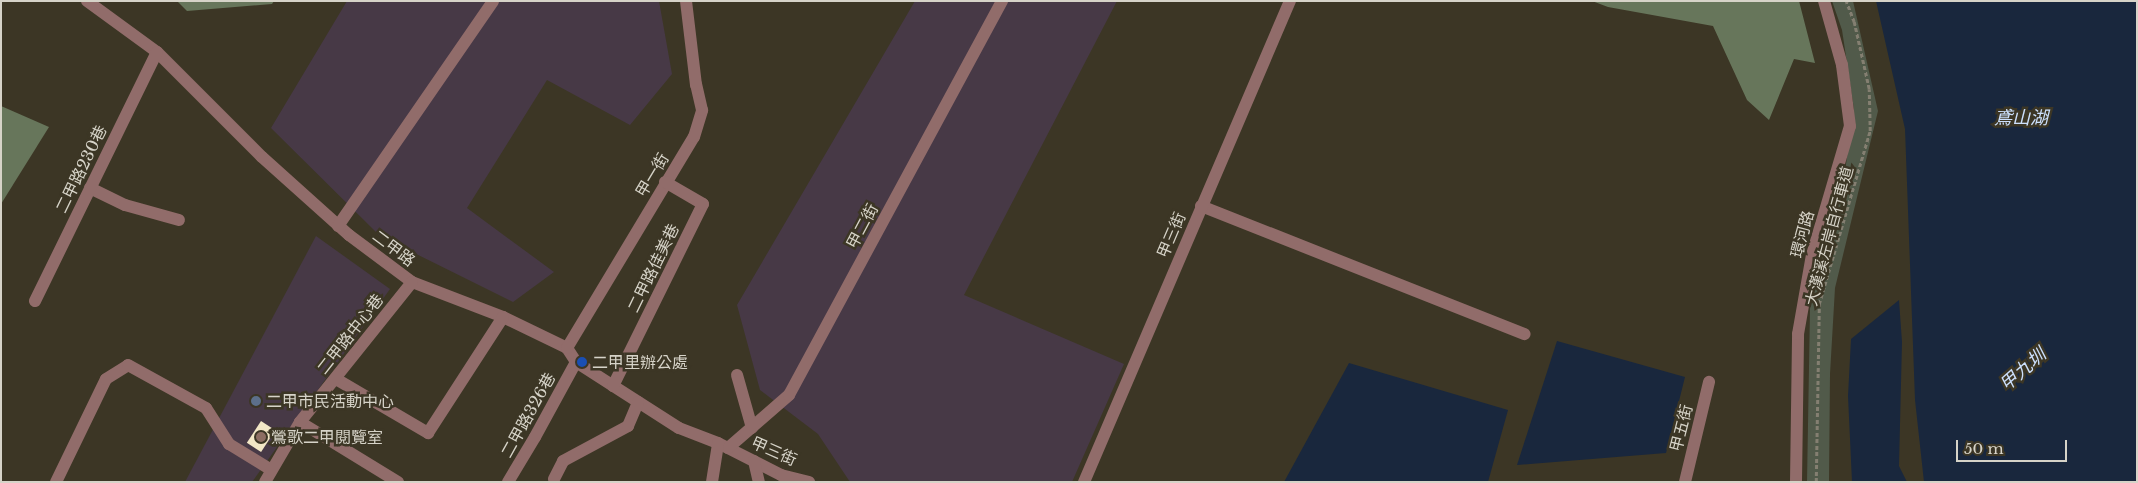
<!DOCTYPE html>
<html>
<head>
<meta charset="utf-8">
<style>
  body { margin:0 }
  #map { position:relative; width:2138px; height:483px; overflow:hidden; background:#3c3625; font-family:"Libre Baskerville","Noto Sans TC",serif }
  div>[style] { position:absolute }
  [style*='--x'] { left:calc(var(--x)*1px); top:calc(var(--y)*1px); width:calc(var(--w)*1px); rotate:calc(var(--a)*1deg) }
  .industrial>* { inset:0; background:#473946 }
  .green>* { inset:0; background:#515a4a }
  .forest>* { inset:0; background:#67765b }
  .water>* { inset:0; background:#19273d }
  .building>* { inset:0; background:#f2e7c6; transform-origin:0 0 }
  .path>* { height:2.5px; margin-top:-1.25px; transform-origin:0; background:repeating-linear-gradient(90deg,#847f71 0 4px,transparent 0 6.5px) }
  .minor>* { height:12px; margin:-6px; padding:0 6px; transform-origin:6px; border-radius:6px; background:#916c6a }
  .dots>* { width:14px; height:14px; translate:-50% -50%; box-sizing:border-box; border:2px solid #3c3625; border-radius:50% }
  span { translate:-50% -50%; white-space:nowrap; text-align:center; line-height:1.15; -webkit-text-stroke:5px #3c3625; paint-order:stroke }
  .street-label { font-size:16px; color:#d6d3c8 }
  .poi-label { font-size:16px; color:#d6d3c8 }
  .left { translate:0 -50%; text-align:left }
  .water-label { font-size:18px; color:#cce0fd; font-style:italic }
  .frame { position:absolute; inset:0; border:2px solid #d6d3c8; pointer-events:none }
  .scale { position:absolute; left:1956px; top:440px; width:111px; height:22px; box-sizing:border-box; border:2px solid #d6d3c8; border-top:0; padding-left:6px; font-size:15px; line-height:18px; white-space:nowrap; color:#d6d3c8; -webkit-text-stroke:4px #3c3625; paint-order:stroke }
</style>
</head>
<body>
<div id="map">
  <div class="industrial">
    <i style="clip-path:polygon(347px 1px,659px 1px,672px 74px,630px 125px,547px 80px,467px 208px,554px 272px,513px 302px,380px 236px,271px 128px)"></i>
    <i style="clip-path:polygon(915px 1px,1117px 1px,964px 295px,1124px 364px,1072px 482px,850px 482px,818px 434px,760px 390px,737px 305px)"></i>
    <i style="clip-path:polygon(316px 236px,390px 289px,252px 482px,185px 482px)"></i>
  </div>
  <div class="green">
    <i style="clip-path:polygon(1832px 1px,1853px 1px,1878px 111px,1835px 288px,1830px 374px,1829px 482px,1807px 482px,1810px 309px,1819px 257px,1844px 178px,1854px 109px,1842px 30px)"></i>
  </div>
  <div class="forest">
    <i style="clip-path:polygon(177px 1px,274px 1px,272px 4px,187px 11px)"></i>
    <i style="clip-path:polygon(1592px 1px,1799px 1px,1815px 63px,1794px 59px,1769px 120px,1747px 100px,1713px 26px,1608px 7px)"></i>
    <i style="clip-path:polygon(1px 106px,49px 127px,1px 204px)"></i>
  </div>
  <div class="water">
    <i style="clip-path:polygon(1876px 1px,2137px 1px,2137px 482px,1924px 482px,1915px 400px,1905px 129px)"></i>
    <i style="clip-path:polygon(1899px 300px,1902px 342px,1899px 466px,1907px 482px,1852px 482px,1848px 396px,1851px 339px)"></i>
    <i style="clip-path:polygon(1557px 341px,1685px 377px,1666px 453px,1517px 465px)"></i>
    <i style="clip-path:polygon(1349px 363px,1508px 410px,1488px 482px,1284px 482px)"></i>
  </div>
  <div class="building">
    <i style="left:261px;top:421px;width:17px;height:26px;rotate:33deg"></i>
  </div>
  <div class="path">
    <i style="--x:1816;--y:482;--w:178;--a:-89"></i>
    <i style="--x:1819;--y:304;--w:180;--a:-73.6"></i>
    <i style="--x:1870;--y:131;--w:42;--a:-91.4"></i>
    <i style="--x:1869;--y:89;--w:69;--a:-102.6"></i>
    <i style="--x:1854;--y:22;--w:22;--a:-111"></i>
  </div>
  <div class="minor">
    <i style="--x:87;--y:1;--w:87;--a:36.1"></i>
    <i style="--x:157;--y:52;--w:148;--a:45"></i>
    <i style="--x:262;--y:157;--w:117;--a:41.9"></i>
    <i style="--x:349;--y:235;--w:79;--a:36.7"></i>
    <i style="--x:412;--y:282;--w:97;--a:21"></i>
    <i style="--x:503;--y:317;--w:71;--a:25.8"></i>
    <i style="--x:567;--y:348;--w:17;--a:57"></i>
    <i style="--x:576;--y:362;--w:122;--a:32.7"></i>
    <i style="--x:679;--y:428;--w:42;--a:21"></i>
    <i style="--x:718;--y:443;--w:71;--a:26.9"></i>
    <i style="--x:781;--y:475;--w:29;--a:14"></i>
    <i style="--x:90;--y:188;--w:39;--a:26"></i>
    <i style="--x:125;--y:205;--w:56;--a:15.5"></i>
    <i style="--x:1201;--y:206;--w:348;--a:21.6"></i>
    <i style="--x:338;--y:226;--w:273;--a:-55.4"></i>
    <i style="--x:35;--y:301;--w:277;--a:-63.9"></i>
    <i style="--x:567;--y:348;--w:246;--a:-59"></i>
    <i style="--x:694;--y:137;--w:28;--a:-73"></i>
    <i style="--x:702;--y:110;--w:26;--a:-103"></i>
    <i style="--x:696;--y:85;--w:85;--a:-96.8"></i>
    <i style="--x:737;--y:375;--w:55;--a:74.2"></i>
    <i style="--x:336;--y:379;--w:107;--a:30.4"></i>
    <i style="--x:428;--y:433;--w:138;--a:-57.1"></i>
    <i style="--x:613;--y:386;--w:203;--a:-63.7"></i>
    <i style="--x:703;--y:204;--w:44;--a:-149.9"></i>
    <i style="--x:300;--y:422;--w:115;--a:31.5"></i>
    <i style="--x:728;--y:448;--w:81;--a:-41"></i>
    <i style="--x:789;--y:395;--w:448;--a:-61.6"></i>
    <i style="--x:754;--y:461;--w:22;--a:77"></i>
    <i style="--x:554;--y:479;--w:20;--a:-63"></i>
    <i style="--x:563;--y:461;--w:74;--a:-28.3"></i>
    <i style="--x:628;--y:426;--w:26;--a:-67"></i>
    <i style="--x:56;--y:482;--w:114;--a:-64.1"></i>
    <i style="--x:106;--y:379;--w:26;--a:-32"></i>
    <i style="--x:128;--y:365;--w:89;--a:28.9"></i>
    <i style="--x:206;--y:408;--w:43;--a:57.4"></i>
    <i style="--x:229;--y:444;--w:48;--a:31.4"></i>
    <i style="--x:265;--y:482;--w:69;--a:-59.7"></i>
    <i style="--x:300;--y:422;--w:179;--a:-51.3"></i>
    <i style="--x:508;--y:482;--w:52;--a:-59"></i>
    <i style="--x:535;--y:437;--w:85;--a:-61.3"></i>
    <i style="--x:712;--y:482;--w:39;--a:-81"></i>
    <i style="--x:1084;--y:482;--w:523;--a:-66.82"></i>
    <i style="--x:1685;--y:482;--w:103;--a:-76.5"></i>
    <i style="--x:1796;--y:482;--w:148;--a:-89.2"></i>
    <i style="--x:1798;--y:334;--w:80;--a:-80"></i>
    <i style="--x:1812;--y:255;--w:134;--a:-73.6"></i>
    <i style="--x:1850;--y:126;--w:62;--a:-97.5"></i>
    <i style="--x:1842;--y:65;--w:66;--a:-105.7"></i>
  </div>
  <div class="dots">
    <i style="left:582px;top:362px;background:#1a4fb4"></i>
    <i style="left:256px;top:401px;background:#5c6f8a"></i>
    <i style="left:261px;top:437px;background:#8d6e63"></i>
  </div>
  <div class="street-label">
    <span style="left:81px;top:169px;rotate:-64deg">二甲路230巷</span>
    <span style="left:652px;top:175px;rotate:-59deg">甲一街</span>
    <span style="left:862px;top:226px;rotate:-62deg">甲二街</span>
    <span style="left:1802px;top:234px;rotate:-75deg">環河路</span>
    <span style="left:1171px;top:235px;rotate:-67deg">甲三街</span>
    <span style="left:1829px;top:236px;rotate:-75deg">大漢溪左岸自行車道</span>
    <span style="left:394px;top:248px;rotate:37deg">二甲路</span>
    <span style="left:653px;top:268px;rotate:-64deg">二甲路佳美巷</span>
    <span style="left:350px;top:334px;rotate:-52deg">二甲路中心巷</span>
    <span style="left:528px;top:415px;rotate:-61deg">二甲路326巷</span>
    <span style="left:1681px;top:428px;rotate:-76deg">甲五街</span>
    <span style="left:774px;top:451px;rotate:24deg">甲三街</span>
  </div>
  <div class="poi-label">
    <span class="left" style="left:592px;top:362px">二甲里辦公處</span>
    <span class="left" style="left:266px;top:401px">二甲市民活動中心</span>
    <span class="left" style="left:271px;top:437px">鶯歌二甲閱覽室</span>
  </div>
  <div class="water-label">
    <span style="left:2021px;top:118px">鳶山湖</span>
    <span style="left:2023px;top:370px;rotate:-41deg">甲九圳</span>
  </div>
  <div class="frame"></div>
  <div class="scale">50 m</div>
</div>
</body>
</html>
